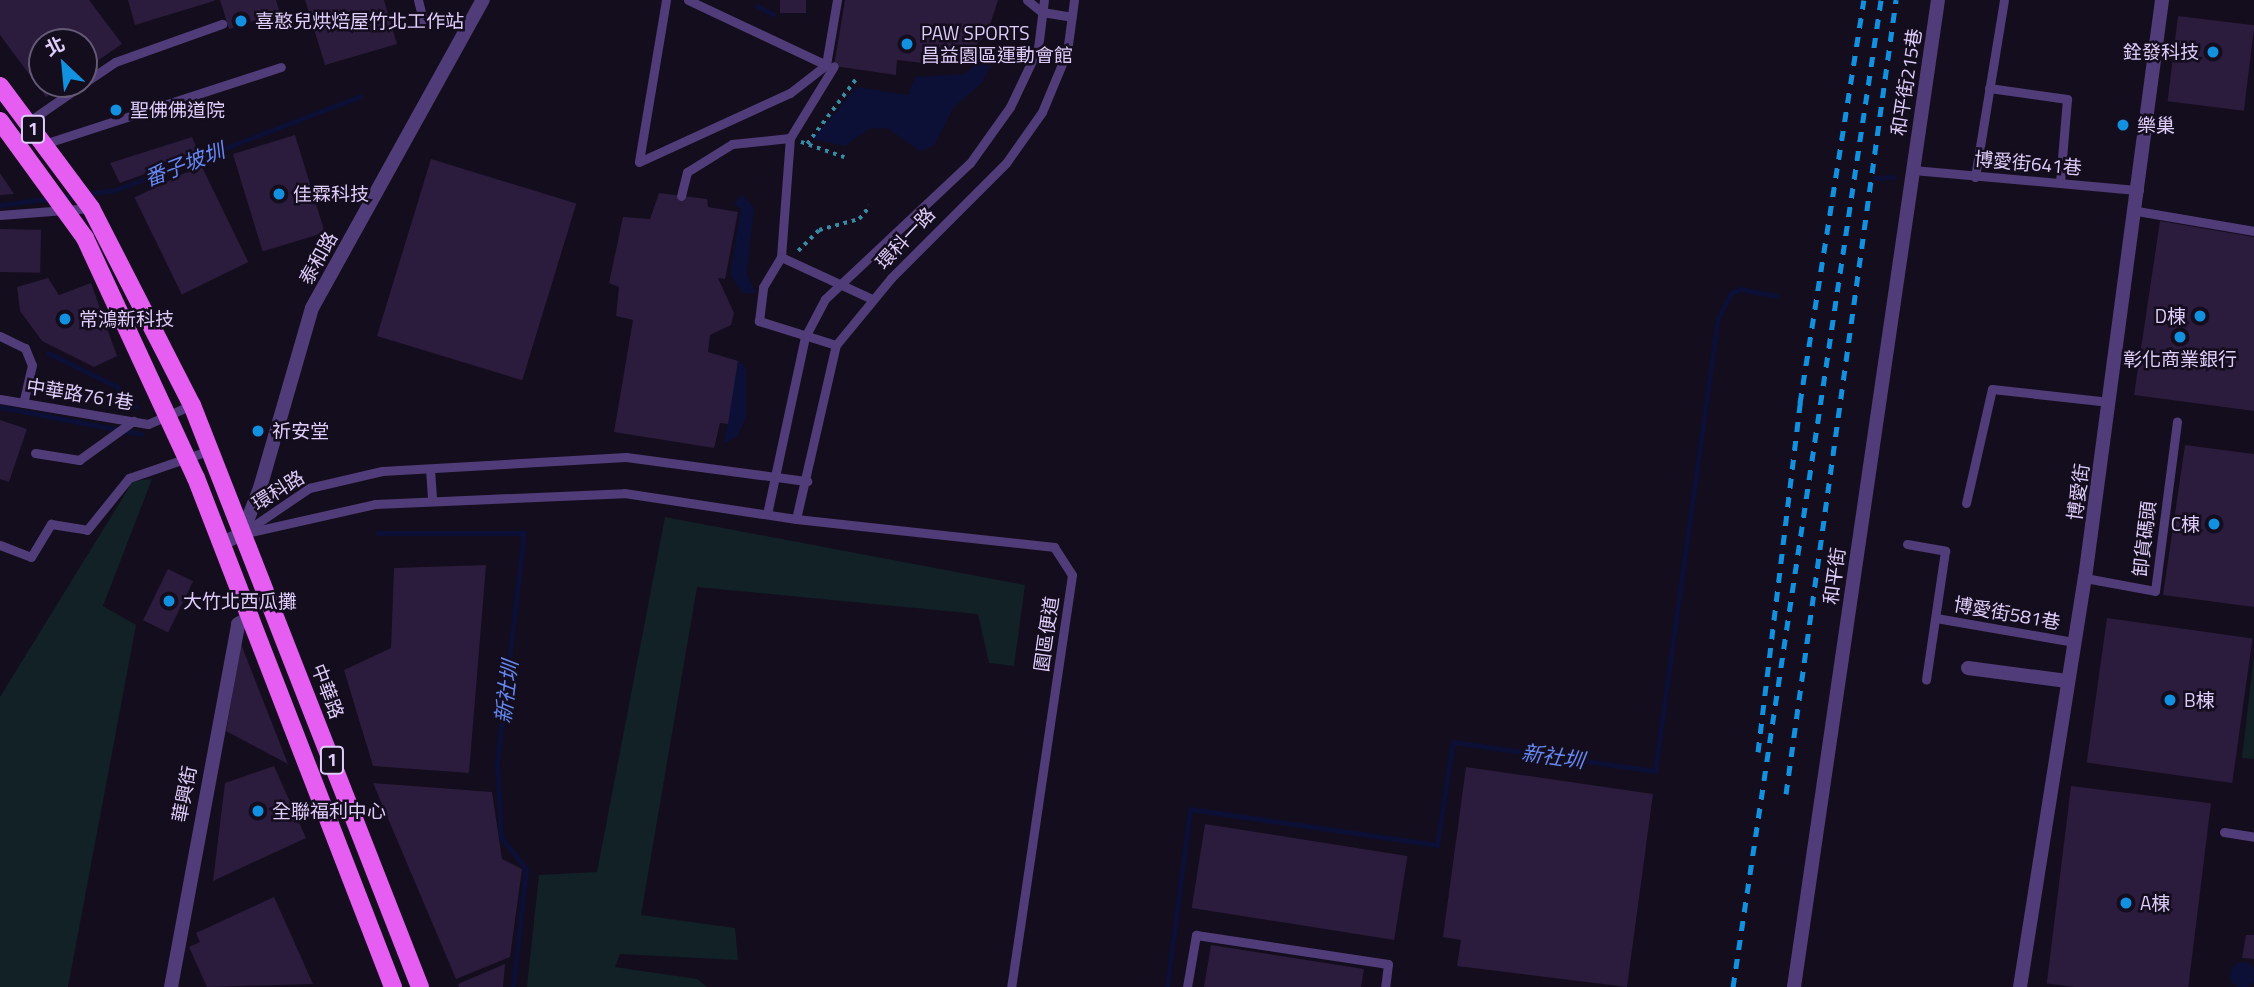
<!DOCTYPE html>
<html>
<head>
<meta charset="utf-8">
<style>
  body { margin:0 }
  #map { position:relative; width:2254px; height:987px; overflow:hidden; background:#140d1d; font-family:"Titillium Web","Noto Sans TC",sans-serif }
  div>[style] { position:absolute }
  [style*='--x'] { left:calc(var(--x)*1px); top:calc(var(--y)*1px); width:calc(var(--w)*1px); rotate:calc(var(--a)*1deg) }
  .green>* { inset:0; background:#112126 }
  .water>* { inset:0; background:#0c1036 }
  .round { border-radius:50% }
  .stream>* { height:5px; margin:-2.5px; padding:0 2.5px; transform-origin:2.5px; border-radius:2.5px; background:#0c1036 }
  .building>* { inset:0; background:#2b1b3c; transform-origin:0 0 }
  .path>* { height:3.5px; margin-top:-1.75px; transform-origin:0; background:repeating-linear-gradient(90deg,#378ca5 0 3.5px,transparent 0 8.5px) }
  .service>* { height:9px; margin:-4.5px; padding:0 4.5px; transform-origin:4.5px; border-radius:4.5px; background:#503c78 }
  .minor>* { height:14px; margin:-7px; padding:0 7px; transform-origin:7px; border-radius:7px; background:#503c78 }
  .tertiary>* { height:14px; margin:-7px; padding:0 7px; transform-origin:7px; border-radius:7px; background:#503c78 }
  .primary>* { height:18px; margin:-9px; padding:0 9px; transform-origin:9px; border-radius:9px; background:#e55df1 }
  .rail>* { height:5px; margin-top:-2.5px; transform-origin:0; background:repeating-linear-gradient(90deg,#1391e1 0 10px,transparent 0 19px) }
  .dots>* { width:19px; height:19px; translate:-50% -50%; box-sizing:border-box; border:4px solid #140d1d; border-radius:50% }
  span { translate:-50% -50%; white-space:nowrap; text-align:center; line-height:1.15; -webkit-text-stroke:5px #140d1d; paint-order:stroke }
  .shield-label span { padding:2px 5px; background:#140d1d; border:2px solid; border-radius:5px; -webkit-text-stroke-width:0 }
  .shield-label { font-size:18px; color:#dfcdfb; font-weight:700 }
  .poi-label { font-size:19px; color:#dfcdfb }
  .left { translate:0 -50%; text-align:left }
  .right { translate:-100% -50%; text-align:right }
  .street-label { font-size:19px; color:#dfcdfb }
  .water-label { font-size:21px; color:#6487f2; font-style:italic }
  .north { position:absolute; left:28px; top:28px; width:70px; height:70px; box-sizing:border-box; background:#140d1d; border:2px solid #655a76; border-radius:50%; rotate:334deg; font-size:19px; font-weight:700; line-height:28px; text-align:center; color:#dfcdfb }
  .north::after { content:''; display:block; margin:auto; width:24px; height:32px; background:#1391e1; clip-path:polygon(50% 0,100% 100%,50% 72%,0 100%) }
</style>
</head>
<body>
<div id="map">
  <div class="green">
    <i style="clip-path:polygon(152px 479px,103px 606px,136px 625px,68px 987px,0 987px,0 697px,133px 481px)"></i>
    <i style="clip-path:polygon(665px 517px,1025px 585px,1014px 666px,989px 663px,978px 614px,697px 587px,641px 915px,735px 928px,738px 960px,620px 954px,615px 967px,697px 979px,707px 987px,527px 987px,539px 875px,597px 872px)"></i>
    <i style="clip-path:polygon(2254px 655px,2254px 759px,2242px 758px)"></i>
  </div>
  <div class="water">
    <i style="clip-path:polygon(984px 57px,994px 57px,983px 82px,954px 107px,934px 146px,920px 151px,887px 128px,869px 129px,845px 146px,813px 139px,857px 87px,908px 95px,915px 77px,965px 74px)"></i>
    <i style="clip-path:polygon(742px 194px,754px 208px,747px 275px,756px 293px,742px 293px,730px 274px,741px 210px,734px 203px)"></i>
    <i style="clip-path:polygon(738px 360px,746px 368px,746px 417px,738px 436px,724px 444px)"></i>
    <i class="round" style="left:2230px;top:962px;width:26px;height:26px"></i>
  </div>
  <div class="stream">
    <i style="--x:757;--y:6;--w:18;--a:27"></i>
    <i style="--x:1874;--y:178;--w:19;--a:-3"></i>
    <i style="--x:0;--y:205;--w:116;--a:-7.4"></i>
    <i style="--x:115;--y:190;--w:263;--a:-20.9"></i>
    <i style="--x:48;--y:353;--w:76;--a:25.9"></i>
    <i style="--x:116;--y:386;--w:29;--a:46"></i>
    <i style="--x:0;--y:407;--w:144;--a:10.8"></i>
    <i style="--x:378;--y:533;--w:146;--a:0"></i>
    <i style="--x:524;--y:533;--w:232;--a:96.7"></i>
    <i style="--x:497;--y:763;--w:74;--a:86.9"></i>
    <i style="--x:501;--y:837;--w:41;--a:52"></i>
    <i style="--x:526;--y:869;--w:119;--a:96.3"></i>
    <i style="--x:1167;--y:987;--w:179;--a:-82.6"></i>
    <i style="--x:1190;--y:809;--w:250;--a:8.3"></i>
    <i style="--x:1437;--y:845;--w:104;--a:-81.2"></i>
    <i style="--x:1453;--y:742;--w:204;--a:8.2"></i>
    <i style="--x:1655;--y:771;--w:456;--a:-82.1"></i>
    <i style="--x:1718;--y:319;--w:28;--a:-64"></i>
    <i style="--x:1730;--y:294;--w:11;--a:-27"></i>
    <i style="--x:1740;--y:289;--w:37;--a:11"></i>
  </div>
  <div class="building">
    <i style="clip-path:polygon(0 0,89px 0,122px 44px,84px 70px,84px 42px,42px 42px,42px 84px,65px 84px,46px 97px,0 35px)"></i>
    <i style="clip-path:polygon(128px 0,214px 0,214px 1px,135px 25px)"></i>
    <i style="clip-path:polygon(220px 0,276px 0,280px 13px,229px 29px)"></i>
    <i style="clip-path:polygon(305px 0,384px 0,397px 44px,325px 65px)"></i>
    <i style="left:780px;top:0;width:26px;height:13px"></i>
    <i style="clip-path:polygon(845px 0,998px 0,987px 34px,967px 54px,939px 65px,897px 60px,896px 75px,834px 66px)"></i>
    <i style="left:2178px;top:16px;width:77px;height:86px;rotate:7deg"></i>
    <i style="left:295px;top:135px;width:102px;height:65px;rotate:73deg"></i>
    <i style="clip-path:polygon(192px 137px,199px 154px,120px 183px,110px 163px)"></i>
    <i style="left:431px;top:159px;width:152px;height:185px;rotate:17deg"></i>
    <i style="left:201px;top:165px;width:108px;height:74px;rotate:64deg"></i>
    <i style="clip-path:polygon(0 173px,14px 194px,0 195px)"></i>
    <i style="clip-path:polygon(659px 193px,707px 199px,708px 207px,738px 212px,725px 279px,718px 278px,734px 313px,731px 325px,710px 335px,708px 352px,738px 361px,728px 424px,720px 423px,714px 448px,614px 432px,633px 320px,616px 316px,619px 287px,609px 283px,623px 217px,650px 219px)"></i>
    <i style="clip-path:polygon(2160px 221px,2254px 237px,2254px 411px,2134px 395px)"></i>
    <i style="left:0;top:229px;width:41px;height:43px;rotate:1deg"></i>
    <i style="clip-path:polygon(48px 278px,59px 295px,91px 283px,117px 356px,94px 367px,42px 341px,20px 311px,17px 287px)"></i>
    <i style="clip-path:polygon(0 420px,27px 429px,9px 482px,0 479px)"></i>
    <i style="clip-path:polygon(2185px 445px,2254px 454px,2254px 607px,2163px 595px)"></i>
    <i style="clip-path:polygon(486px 565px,469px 773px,373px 766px,344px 670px,391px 648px,394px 568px)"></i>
    <i style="left:168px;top:569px;width:28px;height:57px;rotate:26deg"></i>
    <i style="left:2107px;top:618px;width:147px;height:146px;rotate:8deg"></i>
    <i style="clip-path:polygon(241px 644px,288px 764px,226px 731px)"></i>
    <i style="clip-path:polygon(274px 766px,306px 838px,213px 881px,225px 783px)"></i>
    <i style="clip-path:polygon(1466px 767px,1653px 794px,1627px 987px,1457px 966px,1461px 940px,1443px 937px)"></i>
    <i style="clip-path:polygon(373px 783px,492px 792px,502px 859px,522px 869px,510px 957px,456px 979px)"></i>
    <i style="left:2071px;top:786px;width:141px;height:199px;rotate:7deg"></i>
    <i style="left:1205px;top:824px;width:205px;height:85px;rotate:9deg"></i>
    <i style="clip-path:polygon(274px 897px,313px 984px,207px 987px,189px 947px,200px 942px,196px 933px)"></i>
    <i style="clip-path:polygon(2246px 935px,2254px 935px,2254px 959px,2242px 958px)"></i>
    <i style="clip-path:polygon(1211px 945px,1364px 969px,1361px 987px,1204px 987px)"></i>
    <i style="clip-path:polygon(505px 964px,503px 987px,459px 987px,458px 984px)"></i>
  </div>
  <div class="path">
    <i style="--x:801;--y:142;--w:46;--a:19.2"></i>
    <i style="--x:807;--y:144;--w:81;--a:-53"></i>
    <i style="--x:798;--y:251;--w:30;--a:-45"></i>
    <i style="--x:819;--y:230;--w:41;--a:-15.4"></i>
    <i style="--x:859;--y:219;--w:17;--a:-50"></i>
  </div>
  <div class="service">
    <i style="--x:418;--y:0;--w:25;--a:76"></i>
    <i style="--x:666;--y:0;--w:164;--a:99.5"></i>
    <i style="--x:639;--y:162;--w:166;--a:-24.6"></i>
    <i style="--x:790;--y:93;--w:46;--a:-37.9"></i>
    <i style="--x:826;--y:65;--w:66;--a:-80.4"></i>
    <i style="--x:688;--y:0;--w:153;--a:25.2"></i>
    <i style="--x:1027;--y:0;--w:19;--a:39"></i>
    <i style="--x:1042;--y:12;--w:30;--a:9"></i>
    <i style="--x:84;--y:83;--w:37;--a:-34"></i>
    <i style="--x:115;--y:62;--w:114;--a:-19.6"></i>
    <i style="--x:1989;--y:88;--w:79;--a:8"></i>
    <i style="--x:2067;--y:99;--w:84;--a:94.8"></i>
    <i style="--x:28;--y:122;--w:67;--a:-34.6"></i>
    <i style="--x:44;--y:144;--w:249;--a:-18"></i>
    <i style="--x:1913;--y:170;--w:227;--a:5.1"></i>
    <i style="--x:1975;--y:177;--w:179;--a:-80.7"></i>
    <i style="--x:681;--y:196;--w:25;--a:-76"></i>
    <i style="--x:687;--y:172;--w:53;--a:-31.9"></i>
    <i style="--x:732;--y:144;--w:58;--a:-5.9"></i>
    <i style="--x:2137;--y:211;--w:119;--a:9.7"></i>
    <i style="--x:0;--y:215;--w:91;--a:-4.4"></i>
    <i style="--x:781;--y:257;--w:119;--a:-85.7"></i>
    <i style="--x:790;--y:138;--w:84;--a:-58.6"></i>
    <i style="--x:0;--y:336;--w:28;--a:26"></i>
    <i style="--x:25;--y:348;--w:18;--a:68"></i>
    <i style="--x:32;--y:365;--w:39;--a:103"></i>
    <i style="--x:836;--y:345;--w:81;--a:-162.7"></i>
    <i style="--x:759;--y:321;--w:34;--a:-83"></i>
    <i style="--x:763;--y:287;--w:35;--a:-59"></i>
    <i style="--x:781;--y:257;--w:100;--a:24.8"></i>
    <i style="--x:0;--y:399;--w:150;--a:9.6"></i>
    <i style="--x:148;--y:424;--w:48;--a:-23.4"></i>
    <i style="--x:35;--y:453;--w:45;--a:9"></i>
    <i style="--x:79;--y:460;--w:67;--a:-35.8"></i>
    <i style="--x:430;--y:469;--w:31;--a:86"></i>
    <i style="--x:1966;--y:503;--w:117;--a:-77.2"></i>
    <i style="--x:1992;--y:389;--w:118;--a:6.3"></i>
    <i style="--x:767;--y:514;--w:181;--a:-77.9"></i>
    <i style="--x:805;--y:337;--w:43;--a:-62.2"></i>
    <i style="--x:825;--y:299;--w:199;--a:-43.2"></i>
    <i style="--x:970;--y:163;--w:69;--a:-54.5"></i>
    <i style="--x:1010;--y:107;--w:65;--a:-64.6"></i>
    <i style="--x:1038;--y:48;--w:48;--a:-82.9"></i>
    <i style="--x:796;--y:519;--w:179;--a:-77.1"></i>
    <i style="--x:836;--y:345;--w:87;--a:-50.6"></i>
    <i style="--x:891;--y:278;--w:163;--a:-45"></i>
    <i style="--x:1006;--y:163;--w:62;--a:-54.8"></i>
    <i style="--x:1042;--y:112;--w:65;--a:-67.4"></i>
    <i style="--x:1067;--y:52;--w:52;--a:-82.3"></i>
    <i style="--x:246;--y:531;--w:76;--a:-34.3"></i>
    <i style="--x:309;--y:488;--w:75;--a:-13.1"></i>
    <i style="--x:382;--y:471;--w:244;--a:-3.3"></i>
    <i style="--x:626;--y:457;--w:183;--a:7.6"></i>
    <i style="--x:242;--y:534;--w:136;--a:-12.7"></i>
    <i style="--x:375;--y:504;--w:249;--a:-2.5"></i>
    <i style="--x:624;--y:493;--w:174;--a:8.6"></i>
    <i style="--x:796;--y:519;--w:260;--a:6.2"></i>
    <i style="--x:1054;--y:547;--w:33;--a:57"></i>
    <i style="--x:1072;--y:575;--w:416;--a:98.4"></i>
    <i style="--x:1907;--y:544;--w:39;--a:10"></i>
    <i style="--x:1945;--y:551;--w:130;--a:98.4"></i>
    <i style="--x:0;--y:545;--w:33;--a:21"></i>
    <i style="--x:31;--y:557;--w:39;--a:-59"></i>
    <i style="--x:51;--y:524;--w:36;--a:9"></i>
    <i style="--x:87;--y:530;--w:67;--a:-51.1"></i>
    <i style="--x:129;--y:478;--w:87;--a:-18.9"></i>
    <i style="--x:2085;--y:578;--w:71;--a:10.5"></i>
    <i style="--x:2155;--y:591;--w:171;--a:-82.6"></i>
    <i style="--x:1936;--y:618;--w:139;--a:9.9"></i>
    <i style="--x:2224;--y:832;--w:30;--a:9"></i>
    <i style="--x:1187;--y:987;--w:53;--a:-80.2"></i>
    <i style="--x:1196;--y:935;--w:194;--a:8.6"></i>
    <i style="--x:1388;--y:964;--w:23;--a:97"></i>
  </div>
  <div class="minor">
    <i style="--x:222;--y:543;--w:22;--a:-24"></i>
    <i style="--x:242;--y:534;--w:49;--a:-68.6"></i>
    <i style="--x:260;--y:488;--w:187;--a:-73.9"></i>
    <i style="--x:312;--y:308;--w:352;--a:-61"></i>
    <i style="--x:1968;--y:668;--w:100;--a:7.5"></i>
    <i style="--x:171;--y:987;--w:369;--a:-79.5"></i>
    <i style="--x:238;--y:624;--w:16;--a:-27"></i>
    <i style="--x:1794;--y:987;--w:997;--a:-81.7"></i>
  </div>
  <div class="tertiary">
    <i style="--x:2020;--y:987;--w:414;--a:-81"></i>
    <i style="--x:2085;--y:578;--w:583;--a:-82.41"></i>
  </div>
  <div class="primary">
    <i style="--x:0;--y:86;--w:152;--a:53.3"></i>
    <i style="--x:91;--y:208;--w:221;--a:62.9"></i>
    <i style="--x:192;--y:405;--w:625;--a:68.61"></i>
    <i style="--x:0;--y:121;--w:145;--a:54"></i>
    <i style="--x:85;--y:238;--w:264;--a:65.2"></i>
    <i style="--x:196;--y:478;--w:546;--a:68.84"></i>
  </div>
  <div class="rail">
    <i style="--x:1758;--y:752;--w:352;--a:-83.1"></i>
    <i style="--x:1800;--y:403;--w:408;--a:-81"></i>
    <i style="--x:1786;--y:794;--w:802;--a:-82.11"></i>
    <i style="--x:1733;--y:987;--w:998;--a:-81.47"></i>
  </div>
  <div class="dots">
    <i style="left:241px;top:21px;background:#1391e1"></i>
    <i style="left:907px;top:44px;background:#1391e1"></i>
    <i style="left:2213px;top:52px;background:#1391e1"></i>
    <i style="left:116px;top:110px;background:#1391e1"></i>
    <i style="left:2123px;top:125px;background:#1391e1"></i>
    <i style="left:279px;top:194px;background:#1391e1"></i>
    <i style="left:2200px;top:316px;background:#1391e1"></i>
    <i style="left:65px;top:319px;background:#1391e1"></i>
    <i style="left:2180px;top:337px;background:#1391e1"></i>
    <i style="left:258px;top:431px;background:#1391e1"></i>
    <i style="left:2214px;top:524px;background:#1391e1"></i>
    <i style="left:169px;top:601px;background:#1391e1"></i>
    <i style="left:2170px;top:700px;background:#1391e1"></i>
    <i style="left:258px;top:811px;background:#1391e1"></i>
    <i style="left:2126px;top:903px;background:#1391e1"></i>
  </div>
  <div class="shield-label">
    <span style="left:33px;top:129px">1</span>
    <span style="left:332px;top:760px">1</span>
  </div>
  <div class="poi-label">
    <span class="left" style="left:255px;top:21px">喜憨兒烘焙屋竹北工作站</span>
    <span class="left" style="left:921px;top:44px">PAW SPORTS<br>昌益園區運動會館</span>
    <span class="right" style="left:2199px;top:52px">銓發科技</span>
    <span class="left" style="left:130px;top:110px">聖佛佛道院</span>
    <span class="left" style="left:2137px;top:125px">樂巢</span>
    <span class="left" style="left:293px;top:194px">佳霖科技</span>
    <span class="right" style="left:2186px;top:316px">D棟</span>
    <span class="left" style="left:79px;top:319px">常鴻新科技</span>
    <span style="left:2180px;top:359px">彰化商業銀行</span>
    <span class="left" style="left:272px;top:431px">祈安堂</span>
    <span class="right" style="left:2200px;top:524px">C棟</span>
    <span class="left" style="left:183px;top:601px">大竹北西瓜攤</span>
    <span class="left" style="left:2184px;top:700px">B棟</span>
    <span class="left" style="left:272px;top:811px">全聯福利中心</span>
    <span class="left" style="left:2140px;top:903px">A棟</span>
  </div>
  <div class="street-label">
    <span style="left:1906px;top:82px;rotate:-81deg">和平街215巷</span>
    <span style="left:2028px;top:163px;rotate:5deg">博愛街641巷</span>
    <span style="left:905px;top:238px;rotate:-47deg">環科一路</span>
    <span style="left:318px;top:258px;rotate:-61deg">泰和路</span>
    <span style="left:80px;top:394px;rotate:9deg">中華路761巷</span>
    <span style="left:278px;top:490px;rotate:-32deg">環科路</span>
    <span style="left:2078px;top:492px;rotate:-82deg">博愛街</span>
    <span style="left:2144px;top:539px;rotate:-83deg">卸貨碼頭</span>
    <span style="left:1834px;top:576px;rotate:-82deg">和平街</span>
    <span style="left:2007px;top:613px;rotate:10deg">博愛街581巷</span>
    <span style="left:1046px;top:634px;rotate:-82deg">園區便道</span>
    <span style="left:328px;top:691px;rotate:69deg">中華路</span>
    <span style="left:184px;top:794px;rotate:-79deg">華興街</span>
  </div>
  <div class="water-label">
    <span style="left:184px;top:164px;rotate:-21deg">番子坡圳</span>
    <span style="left:506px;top:692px;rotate:-83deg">新社圳</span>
    <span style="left:1553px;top:756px;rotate:8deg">新社圳</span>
  </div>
  <div class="north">北</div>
</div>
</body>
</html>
